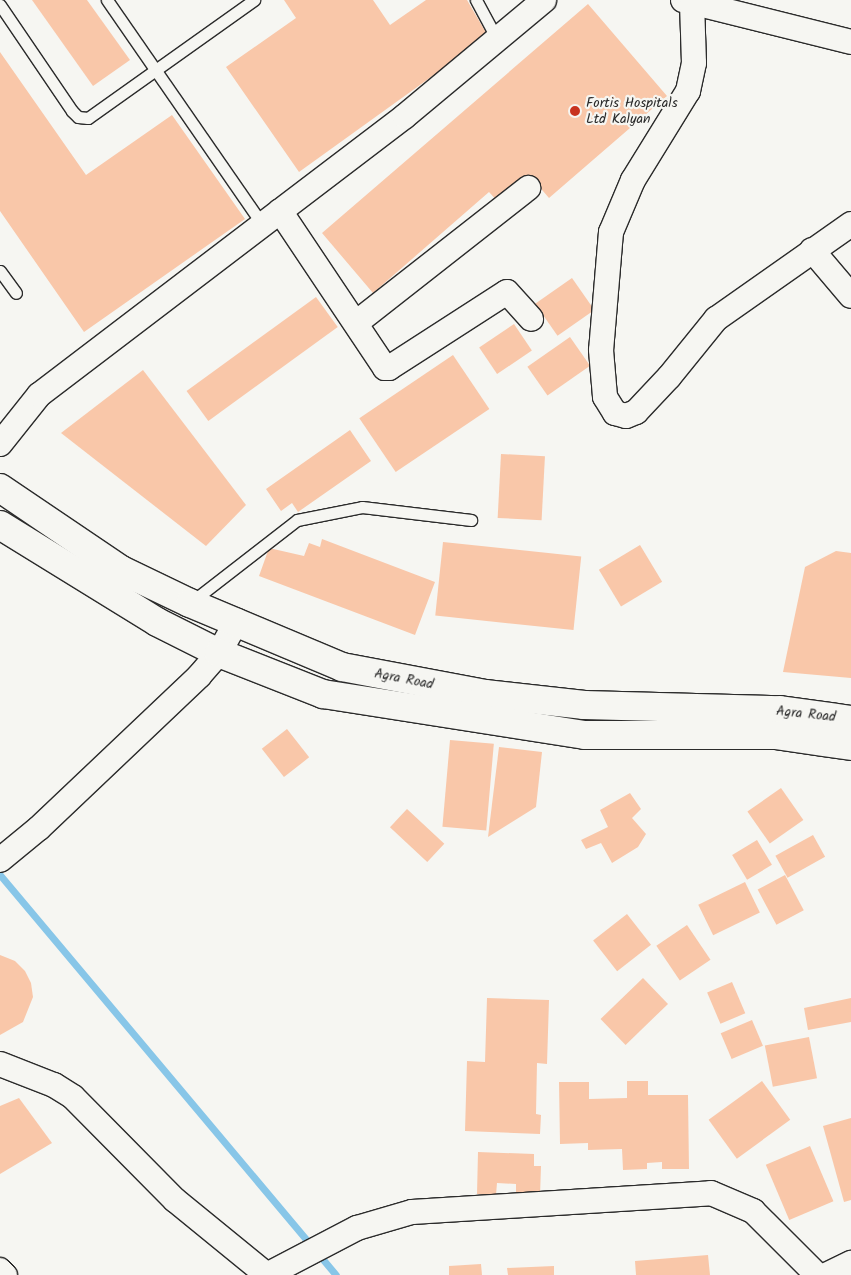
<!DOCTYPE html>
<html>
<head>
<meta charset="utf-8">
<style>
  body { margin:0 }
  #map { position:relative; width:851px; height:1275px; overflow:hidden; background:#f6f6f2; font-family:Kalam,sans-serif }
  div>[style] { position:absolute }
  [style*='--x'] { left:calc(var(--x)*1px); top:calc(var(--y)*1px); width:calc(var(--w)*1px); rotate:calc(var(--a)*1deg) }
  .stream>* { height:7px; margin:-3.5px; padding:0 3.5px; transform-origin:3.5px; border-radius:3.5px; background:#88c6e8 }
  .building>* { inset:0; background:#f9c7a9; transform-origin:0 0 }
  .roads { filter:drop-shadow(1px 0 #2b2b2b) drop-shadow(-1px 0 #2b2b2b) drop-shadow(0 1px #2b2b2b) drop-shadow(0 -1px #2b2b2b) }
  .service>* { height:11px; margin:-5.5px; padding:0 5.5px; transform-origin:5.5px; border-radius:5.5px; background:#f6f6f2 }
  .minor>* { height:24px; margin:-12px; padding:0 12px; transform-origin:12px; border-radius:12px; background:#f6f6f2 }
  .secondary>* { height:28px; margin:-14px; padding:0 14px; transform-origin:14px; border-radius:14px; background:#f6f6f2 }
  .dots>* { width:14px; height:14px; translate:-50% -50%; box-sizing:border-box; border:2px solid #f6f6f2; border-radius:50% }
  span { translate:-50% -50%; white-space:nowrap; text-align:center; line-height:1.15; -webkit-text-stroke:4.5px #f6f6f2; paint-order:stroke }
  .poi-label { font-size:14px; color:#2b2b2b }
  .left { translate:0 -50%; text-align:left }
  .street-label { font-size:14px; color:#2b2b2b }
</style>
</head>
<body>
<div id="map">
  <div class="stream">
    <i style="--x:0;--y:875;--w:522;--a:49.97"></i>
  </div>
  <div class="building">
    <i style="clip-path:polygon(32px 0,87px 0,130px 60px,93px 86px)"></i>
    <i style="clip-path:polygon(284px 0,373px 0,390px 25px,426px 0,467px 0,488px 36px,299px 172px,226px 67px,296px 18px)"></i>
    <i style="clip-path:polygon(588px 4px,667px 96px,549px 198px,530px 176px,499px 203px,489px 192px,373px 293px,322px 233px)"></i>
    <i style="clip-path:polygon(0 52px,86px 175px,172px 115px,245px 219px,84px 332px,0 211px)"></i>
    <i style="left:572px;top:278px;width:39px;height:45px;rotate:55deg"></i>
    <i style="left:316px;top:297px;width:37px;height:160px;rotate:54deg"></i>
    <i style="left:514px;top:324px;width:32px;height:42px;rotate:56deg"></i>
    <i style="left:570px;top:337px;width:35px;height:52px;rotate:55deg"></i>
    <i style="left:453px;top:355px;width:65px;height:113px;rotate:56deg"></i>
    <i style="clip-path:polygon(143px 370px,246px 505px,206px 546px,61px 433px)"></i>
    <i style="clip-path:polygon(350px 430px,371px 461px,298px 512px,292px 503px,281px 511px,266px 489px)"></i>
    <i style="left:501px;top:454px;width:44px;height:64px;rotate:3deg"></i>
    <i style="clip-path:polygon(322px 539px,435px 582px,415px 635px,259px 576px,269px 548px,304px 556px,309px 543px,320px 547px)"></i>
    <i style="left:443px;top:542px;width:139px;height:74px;rotate:6deg"></i>
    <i style="left:640px;top:545px;width:43px;height:48px;rotate:59deg"></i>
    <i style="clip-path:polygon(836px 551px,851px 553px,851px 678px,783px 672px,805px 567px)"></i>
    <i style="left:287px;top:729px;width:36px;height:32px;rotate:52deg"></i>
    <i style="left:450px;top:740px;width:44px;height:87px;rotate:5deg"></i>
    <i style="clip-path:polygon(499px 747px,542px 752px,536px 807px,488px 837px)"></i>
    <i style="left:781px;top:788px;width:39px;height:41px;rotate:55deg"></i>
    <i style="clip-path:polygon(630px 793px,641px 809px,632px 818px,646px 834px,638px 847px,612px 863px,601px 843px,586px 849px,581px 840px,608px 827px,600px 810px)"></i>
    <i style="left:407px;top:809px;width:51px;height:25px;rotate:43deg"></i>
    <i style="left:813px;top:835px;width:25px;height:43px;rotate:61deg"></i>
    <i style="left:757px;top:840px;width:29px;height:29px;rotate:59deg"></i>
    <i style="left:785px;top:875px;width:40px;height:31px;rotate:62deg"></i>
    <i style="left:745px;top:882px;width:34px;height:52px;rotate:64deg"></i>
    <i style="left:627px;top:914px;width:39px;height:43px;rotate:52deg"></i>
    <i style="left:687px;top:925px;width:42px;height:37px;rotate:56deg"></i>
    <i style="clip-path:polygon(0 955px,15px 961px,25px 971px,31px 983px,33px 997px,23px 1022px,0 1035px)"></i>
    <i style="left:643px;top:978px;width:36px;height:59px;rotate:46deg"></i>
    <i style="left:732px;top:982px;width:34px;height:27px;rotate:67deg"></i>
    <i style="clip-path:polygon(487px 998px,549px 1000px,547px 1064px,537px 1063px,536px 1114px,541px 1115px,540px 1134px,465px 1131px,467px 1061px,485px 1062px)"></i>
    <i style="clip-path:polygon(851px 998px,851px 1022px,808px 1030px,804px 1008px)"></i>
    <i style="left:752px;top:1020px;width:28px;height:34px;rotate:67deg"></i>
    <i style="left:809px;top:1037px;width:42px;height:45px;rotate:79deg"></i>
    <i style="clip-path:polygon(627px 1081px,648px 1081px,648px 1095px,688px 1095px,689px 1169px,662px 1169px,662px 1162px,647px 1163px,647px 1169px,623px 1170px,622px 1149px,588px 1150px,588px 1143px,560px 1144px,559px 1082px,589px 1082px,589px 1099px,627px 1098px)"></i>
    <i style="left:762px;top:1081px;width:48px;height:66px;rotate:54deg"></i>
    <i style="clip-path:polygon(19px 1098px,52px 1143px,0 1174px,0 1106px)"></i>
    <i style="clip-path:polygon(851px 1118px,851px 1200px,844px 1202px,823px 1126px)"></i>
    <i style="left:810px;top:1146px;width:60px;height:48px;rotate:67deg"></i>
    <i style="clip-path:polygon(478px 1152px,534px 1154px,534px 1166px,541px 1166px,540px 1196px,516px 1196px,516px 1184px,497px 1183px,496px 1195px,477px 1194px)"></i>
    <i style="clip-path:polygon(708px 1255px,710px 1275px,636px 1275px,635px 1261px)"></i>
    <i style="clip-path:polygon(481px 1264px,482px 1275px,449px 1275px,449px 1266px)"></i>
    <i style="clip-path:polygon(554px 1266px,554px 1275px,508px 1275px,507px 1268px)"></i>
  </div>
  <div class="roads">
    <div class="service">
      <i style="--x:107;--y:0;--w:274;--a:55.3"></i>
      <i style="--x:476;--y:0;--w:44;--a:61.7"></i>
      <i style="--x:0;--y:5;--w:128;--a:55.8"></i>
      <i style="--x:72;--y:111;--w:8;--a:45"></i>
      <i style="--x:78;--y:117;--w:10;--a:6"></i>
      <i style="--x:88;--y:118;--w:204;--a:-35.4"></i>
      <i style="--x:0;--y:271;--w:27;--a:54"></i>
      <i style="--x:190;--y:603;--w:135;--a:-37.8"></i>
      <i style="--x:297;--y:520;--w:66;--a:-11.3"></i>
      <i style="--x:362;--y:507;--w:110;--a:6.8"></i>
    </div>
    <div class="minor">
      <i style="--x:683;--y:0;--w:173;--a:14"></i>
      <i style="--x:692;--y:3;--w:60;--a:88.1"></i>
      <i style="--x:694;--y:63;--w:29;--a:102"></i>
      <i style="--x:688;--y:91;--w:105;--a:121.7"></i>
      <i style="--x:633;--y:180;--w:56;--a:112.9"></i>
      <i style="--x:611;--y:232;--w:118;--a:94.8"></i>
      <i style="--x:601;--y:350;--w:47;--a:85.1"></i>
      <i style="--x:605;--y:397;--w:19;--a:58"></i>
      <i style="--x:615;--y:413;--w:11;--a:15"></i>
      <i style="--x:626;--y:416;--w:11;--a:-22"></i>
      <i style="--x:636;--y:412;--w:48;--a:-46.7"></i>
      <i style="--x:669;--y:377;--w:75;--a:-51"></i>
      <i style="--x:716;--y:319;--w:165;--a:-35.1"></i>
      <i style="--x:280;--y:211;--w:189;--a:56.2"></i>
      <i style="--x:385;--y:368;--w:4;--a:0"></i>
      <i style="--x:389;--y:368;--w:140;--a:-32.8"></i>
      <i style="--x:507;--y:292;--w:36;--a:48"></i>
      <i style="--x:812;--y:250;--w:60;--a:49.7"></i>
      <i style="--x:356;--y:323;--w:219;--a:-38.1"></i>
      <i style="--x:0;--y:444;--w:63;--a:-51.5"></i>
      <i style="--x:39;--y:395;--w:460;--a:-37.3"></i>
      <i style="--x:405;--y:116;--w:181;--a:-39.8"></i>
      <i style="--x:0;--y:860;--w:50;--a:-39.4"></i>
      <i style="--x:39;--y:828;--w:221;--a:-43.5"></i>
      <i style="--x:199;--y:676;--w:30;--a:-49"></i>
      <i style="--x:219;--y:653;--w:37;--a:-61"></i>
      <i style="--x:0;--y:1064;--w:58;--a:21.3"></i>
      <i style="--x:54;--y:1085;--w:22;--a:32"></i>
      <i style="--x:73;--y:1097;--w:145;--a:45.3"></i>
      <i style="--x:175;--y:1200;--w:119;--a:39.2"></i>
      <i style="--x:0;--y:1270;--w:7;--a:45"></i>
      <i style="--x:267;--y:1275;--w:102;--a:-27.6"></i>
      <i style="--x:357;--y:1228;--w:57;--a:-16.2"></i>
      <i style="--x:412;--y:1212;--w:300;--a:-3.6"></i>
      <i style="--x:711;--y:1193;--w:46;--a:23.2"></i>
      <i style="--x:753;--y:1211;--w:91;--a:45"></i>
      <i style="--x:826;--y:1275;--w:28;--a:-26"></i>
    </div>
    <div class="secondary">
      <i style="--x:0;--y:488;--w:146;--a:34.1"></i>
      <i style="--x:121;--y:570;--w:76;--a:25.6"></i>
      <i style="--x:190;--y:603;--w:165;--a:22.8"></i>
      <i style="--x:342;--y:667;--w:146;--a:10.7"></i>
      <i style="--x:485;--y:694;--w:100;--a:6.3"></i>
      <i style="--x:584;--y:705;--w:196;--a:1.5"></i>
      <i style="--x:780;--y:710;--w:72;--a:8"></i>
      <i style="--x:0;--y:525;--w:185;--a:31.7"></i>
      <i style="--x:157;--y:622;--w:69;--a:26.6"></i>
      <i style="--x:219;--y:653;--w:112;--a:21.5"></i>
      <i style="--x:323;--y:694;--w:265;--a:8.9"></i>
      <i style="--x:585;--y:735;--w:190;--a:0"></i>
      <i style="--x:775;--y:735;--w:77;--a:8.2"></i>
    </div>
  </div>
  <div class="dots">
    <i style="left:575px;top:111px;background:#c8321e"></i>
  </div>
  <div class="poi-label">
    <span class="left" style="left:586px;top:111px">Fortis Hospitals<br>Ltd Kalyan</span>
  </div>
  <div class="street-label">
    <span style="left:404px;top:679px;rotate:11deg">Agra Road</span>
    <span style="left:806px;top:714px;rotate:6deg">Agra Road</span>
  </div>
</div>
</body>
</html>
